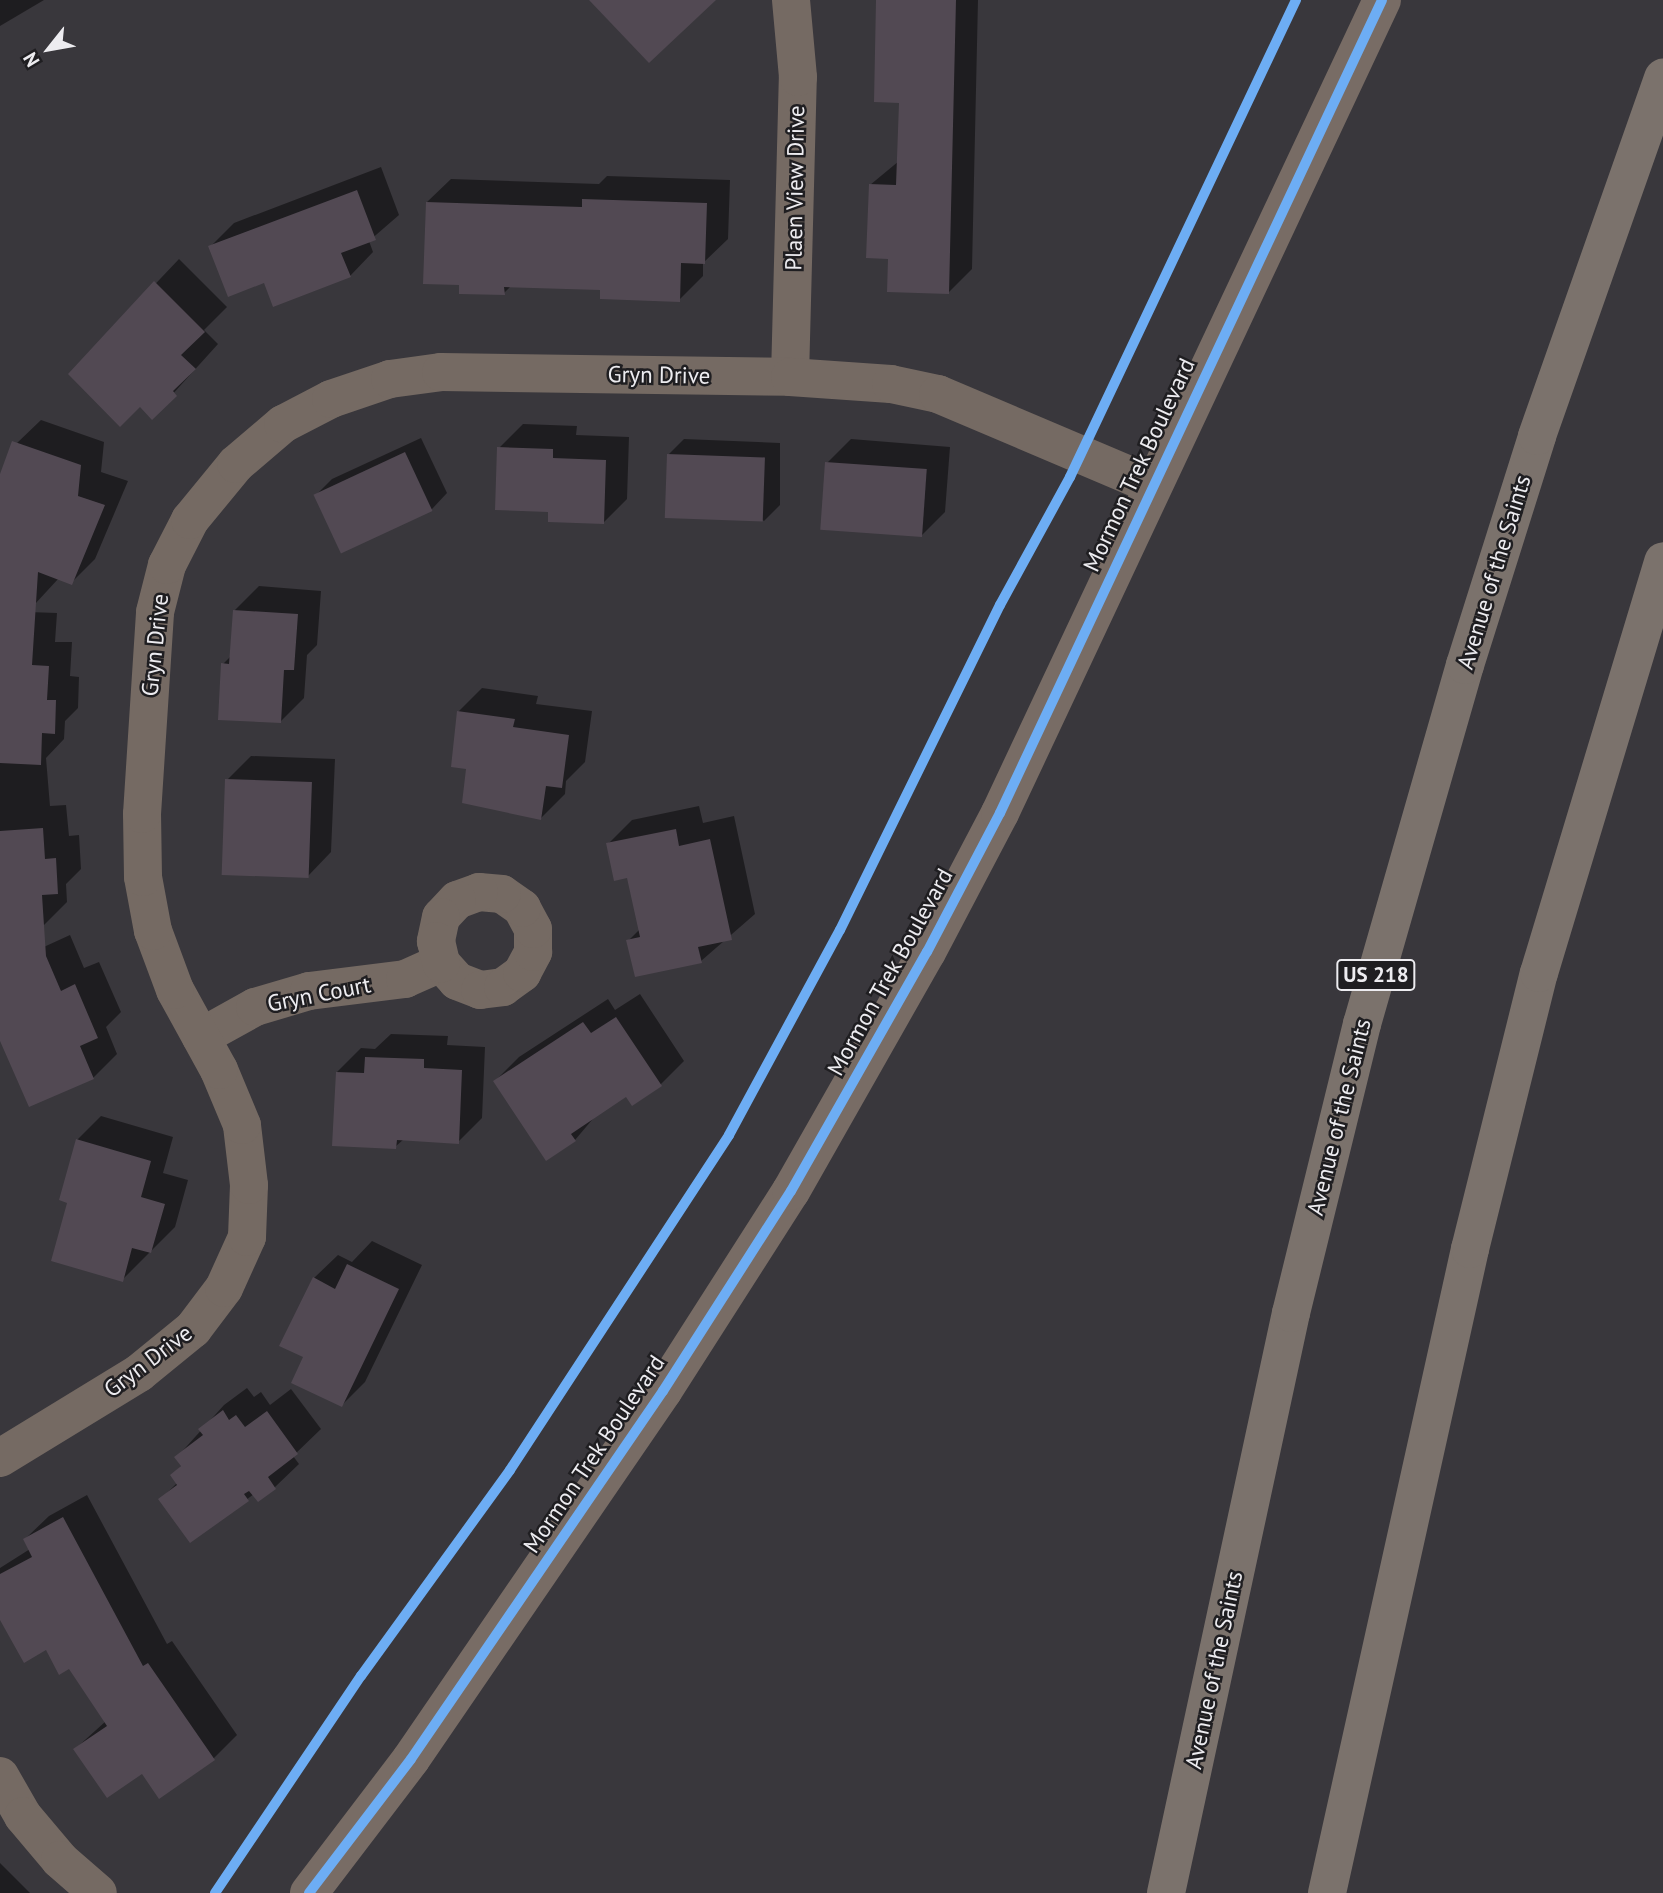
<!DOCTYPE html>
<html>
<head>
<meta charset="utf-8">
<style>
  body { margin:0 }
  #map { position:relative; width:1663px; height:1893px; overflow:hidden; background:#39373c; font-family:"PT Sans",sans-serif }
  div>[style] { position:absolute }
  [style*='--x'] { left:calc(var(--x)*1px); top:calc(var(--y)*1px); width:calc(var(--w)*1px); rotate:calc(var(--a)*1deg) }
  .shadow>* { inset:0; background:#0007 }
  .building>* { inset:0; background:#524953; transform-origin:0 0 }
  .minor>* { height:38px; margin:-19px; padding:0 19px; transform-origin:19px; border-radius:19px; background:#756a63 }
  .secondary>* { height:38px; margin:-19px; padding:0 19px; transform-origin:19px; border-radius:19px; background:#786c65 }
  .motorway>* { height:38px; margin:-19px; padding:0 19px; transform-origin:19px; border-radius:19px; background:#7b726c }
  .cycleway>* { height:10px; margin:-5px; padding:0 5px; transform-origin:5px; border-radius:5px; background:#6dadf4 }
  span { translate:-50% -50%; white-space:nowrap; text-align:center; line-height:1.15; -webkit-text-stroke:5px #1f1e21; paint-order:stroke }
  .shield-label span { padding:2px 5px; background:#1f1e21; border:2px solid; border-radius:5px; -webkit-text-stroke-width:0 }
  .shield-label { font-size:21px; color:#edecf0; font-weight:700 }
  .street-label { font-size:23px; color:#edecf0 }
  .north { position:absolute; left:14px; top:14px; width:70px; height:70px; -webkit-text-stroke:5px #1f1e21; paint-order:stroke; rotate:239deg; font-size:19px; font-weight:700; line-height:28px; text-align:center; color:#edecf0 }
  .north::after { content:''; display:block; margin:auto; width:24px; height:32px; background:#edecf0; clip-path:polygon(50% 0,100% 100%,50% 72%,0 100%) }
</style>
</head>
<body>
<div id="map">
  <div class="shadow">
    <i style="clip-path:polygon(0 0,44px 0,0 26px)"></i>
    <i style="clip-path:polygon(877px 0,978px 0,972px 269px,949px 292px,890px 257px,870px 185px,899px 161px,901px 101px)"></i>
    <i style="clip-path:polygon(381px 167px,399px 215px,369px 241px,373px 252px,350px 276px,265px 281px,210px 247px,234px 223px)"></i>
    <i style="clip-path:polygon(607px 176px,730px 180px,728px 239px,703px 263px,703px 276px,679px 300px,602px 289px,511px 286px,504px 293px,461px 283px,427px 202px,451px 179px,599px 184px)"></i>
    <i style="clip-path:polygon(179px 259px,227px 307px,204px 330px,218px 344px,152px 417px,140px 405px,70px 374px)"></i>
    <i style="clip-path:polygon(41px 420px,104px 442px,101px 472px,128px 481px,95px 559px,71px 583px,59px 578px,35px 604px,0 592px,0 494px,17px 443px)"></i>
    <i style="clip-path:polygon(523px 424px,577px 426px,576px 435px,629px 437px,627px 499px,603px 523px,550px 510px,499px 448px)"></i>
    <i style="clip-path:polygon(421px 438px,447px 493px,432px 509px,316px 495px,332px 479px)"></i>
    <i style="clip-path:polygon(684px 439px,780px 443px,780px 505px,764px 521px,668px 455px)"></i>
    <i style="clip-path:polygon(851px 439px,950px 447px,945px 512px,921px 536px,827px 463px)"></i>
    <i style="clip-path:polygon(259px 586px,321px 591px,317px 645px,307px 655px,304px 698px,280px 722px,223px 664px,232px 655px,235px 610px)"></i>
    <i style="clip-path:polygon(0 611px,57px 613px,55px 642px,72px 642px,70px 676px,79px 677px,78px 708px,65px 721px,64px 739px,46px 758px,50px 806px,66px 805px,69px 836px,79px 835px,81px 869px,66px 884px,67px 902px,43px 926px,0 929px)"></i>
    <i style="clip-path:polygon(482px 688px,538px 696px,536px 704px,592px 711px,585px 762px,566px 781px,565px 794px,541px 818px,468px 768px,458px 712px)"></i>
    <i style="clip-path:polygon(251px 756px,335px 759px,331px 852px,308px 876px,227px 780px)"></i>
    <i style="clip-path:polygon(699px 806px,703px 823px,734px 816px,755px 914px,701px 961px,628px 941px,640px 929px,629px 876px,608px 844px,632px 820px)"></i>
    <i style="clip-path:polygon(70px 935px,84px 968px,99px 962px,121px 1012px,106px 1027px,117px 1054px,93px 1078px,0 1036px,0 967px)"></i>
    <i style="clip-path:polygon(640px 994px,684px 1061px,660px 1085px,626px 1095px,597px 1114px,575px 1140px,495px 1081px,519px 1057px,608px 999px,615px 1010px)"></i>
    <i style="clip-path:polygon(391px 1034px,448px 1036px,447px 1045px,485px 1047px,482px 1118px,458px 1142px,404px 1139px,395px 1147px,337px 1072px,361px 1048px,375px 1049px)"></i>
    <i style="clip-path:polygon(101px 1116px,173px 1137px,163px 1173px,188px 1180px,175px 1227px,122px 1280px,69px 1202px,77px 1140px)"></i>
    <i style="clip-path:polygon(372px 1241px,422px 1265px,365px 1382px,342px 1405px,305px 1357px,314px 1278px,338px 1255px,352px 1262px)"></i>
    <i style="clip-path:polygon(247px 1388px,254px 1397px,261px 1392px,270px 1405px,291px 1389px,321px 1429px,293px 1456px,299px 1464px,275px 1487px,258px 1500px,254px 1494px,191px 1541px,161px 1499px,178px 1482px,172px 1475px,182px 1465px,177px 1457px,224px 1405px)"></i>
    <i style="clip-path:polygon(87px 1495px,167px 1644px,172px 1641px,237px 1735px,214px 1758px,142px 1772px,75px 1749px,106px 1721px,70px 1667px,0 1616px,0 1568px,30px 1549px,25px 1539px,49px 1516px)"></i>
    <i style="clip-path:polygon(0 1863px,30px 1893px,0 1893px)"></i>
  </div>
  <div class="building">
    <i style="clip-path:polygon(589px 0,716px 0,649px 63px)"></i>
    <i style="clip-path:polygon(876px 0,956px 0,949px 294px,887px 292px,888px 259px,866px 258px,869px 184px,896px 185px,899px 103px,874px 102px)"></i>
    <i style="clip-path:polygon(357px 190px,376px 240px,341px 253px,351px 277px,273px 307px,264px 283px,228px 297px,208px 246px)"></i>
    <i style="clip-path:polygon(582px 199px,707px 203px,705px 264px,681px 263px,680px 302px,600px 299px,600px 290px,504px 287px,505px 295px,459px 294px,459px 285px,423px 284px,426px 202px,582px 207px)"></i>
    <i style="clip-path:polygon(154px 281px,205px 332px,181px 355px,196px 369px,173px 391px,177px 396px,152px 420px,140px 407px,120px 427px,68px 374px)"></i>
    <i style="clip-path:polygon(12px 441px,81px 465px,78px 496px,105px 505px,72px 585px,38px 572px,32px 665px,49px 666px,47px 700px,56px 700px,55px 734px,42px 733px,41px 765px,0 763px,0 474px)"></i>
    <i style="clip-path:polygon(497px 447px,553px 449px,553px 458px,606px 460px,604px 524px,548px 522px,548px 512px,495px 510px)"></i>
    <i style="left:405px;top:452px;width:65px;height:101px;rotate:65deg"></i>
    <i style="left:667px;top:454px;width:98px;height:64px;rotate:2deg"></i>
    <i style="left:825px;top:462px;width:102px;height:68px;rotate:4deg"></i>
    <i style="clip-path:polygon(233px 610px,298px 614px,294px 670px,284px 670px,281px 723px,218px 720px,221px 663px,229px 664px)"></i>
    <i style="clip-path:polygon(457px 711px,515px 719px,513px 727px,569px 735px,562px 788px,546px 786px,541px 820px,462px 803px,466px 769px,451px 767px)"></i>
    <i style="left:225px;top:779px;width:87px;height:96px;rotate:2deg"></i>
    <i style="clip-path:polygon(43px 828px,45px 859px,56px 858px,58px 894px,42px 895px,46px 956px,61px 991px,75px 984px,98px 1038px,80px 1046px,94px 1079px,29px 1107px,0 1041px,0 831px)"></i>
    <i style="clip-path:polygon(676px 829px,679px 846px,710px 839px,732px 940px,698px 947px,702px 963px,635px 977px,626px 940px,640px 937px,627px 878px,614px 881px,606px 843px)"></i>
    <i style="clip-path:polygon(616px 1017px,662px 1086px,632px 1106px,626px 1097px,571px 1134px,576px 1141px,546px 1161px,493px 1081px,583px 1022px,591px 1033px)"></i>
    <i style="clip-path:polygon(365px 1057px,424px 1059px,424px 1068px,462px 1070px,459px 1144px,397px 1140px,396px 1149px,332px 1146px,336px 1072px,364px 1073px)"></i>
    <i style="clip-path:polygon(76px 1139px,151px 1161px,141px 1197px,165px 1204px,151px 1253px,132px 1248px,123px 1282px,51px 1261px,67px 1203px,59px 1200px)"></i>
    <i style="clip-path:polygon(347px 1264px,399px 1289px,342px 1407px,291px 1383px,303px 1357px,279px 1346px,313px 1277px,335px 1289px)"></i>
    <i style="clip-path:polygon(223px 1410px,229px 1420px,236px 1415px,245px 1427px,267px 1411px,298px 1454px,268px 1477px,276px 1489px,258px 1502px,249px 1491px,244px 1494px,249px 1501px,190px 1543px,158px 1499px,177px 1485px,170px 1475px,181px 1466px,174px 1457px,203px 1435px,198px 1429px)"></i>
    <i style="clip-path:polygon(63px 1517px,143px 1666px,148px 1663px,215px 1760px,159px 1799px,142px 1774px,107px 1798px,73px 1749px,107px 1726px,69px 1669px,59px 1675px,46px 1650px,24px 1663px,0 1620px,0 1574px,32px 1557px,23px 1539px)"></i>
  </div>
  <div class="minor">
    <i style="--x:790;--y:377;--w:300;--a:-88.5"></i>
    <i style="--x:798;--y:77;--w:77;--a:-95.2"></i>
    <i style="--x:201;--y:1037;--w:62;--a:-29.1"></i>
    <i style="--x:255;--y:1007;--w:56;--a:-16.5"></i>
    <i style="--x:309;--y:991;--w:97;--a:-7.1"></i>
    <i style="--x:405;--y:979;--w:39;--a:-24"></i>
    <i style="--x:441;--y:963;--w:24;--a:48"></i>
    <i style="--x:457;--y:981;--w:25;--a:21"></i>
    <i style="--x:480;--y:990;--w:23;--a:-7"></i>
    <i style="--x:503;--y:987;--w:24;--a:-36"></i>
    <i style="--x:522;--y:973;--w:24;--a:-62"></i>
    <i style="--x:533;--y:952;--w:23;--a:-90"></i>
    <i style="--x:533;--y:929;--w:24;--a:-118"></i>
    <i style="--x:522;--y:908;--w:24;--a:-145"></i>
    <i style="--x:502;--y:894;--w:23;--a:-175"></i>
    <i style="--x:479;--y:892;--w:23;--a:160"></i>
    <i style="--x:457;--y:900;--w:23;--a:133"></i>
    <i style="--x:441;--y:917;--w:25;--a:102"></i>
    <i style="--x:436;--y:941;--w:23;--a:77"></i>
    <i style="--x:0;--y:1458;--w:163;--a:-31.4"></i>
    <i style="--x:139;--y:1373;--w:70;--a:-39.2"></i>
    <i style="--x:193;--y:1329;--w:51;--a:-52.9"></i>
    <i style="--x:224;--y:1288;--w:56;--a:-65.7"></i>
    <i style="--x:247;--y:1237;--w:52;--a:-87.8"></i>
    <i style="--x:249;--y:1185;--w:60;--a:-96.7"></i>
    <i style="--x:242;--y:1125;--w:60;--a:-112.7"></i>
    <i style="--x:219;--y:1070;--w:91;--a:-118.8"></i>
    <i style="--x:175;--y:990;--w:63;--a:-110.4"></i>
    <i style="--x:153;--y:931;--w:55;--a:-100.5"></i>
    <i style="--x:143;--y:877;--w:63;--a:-90.9"></i>
    <i style="--x:142;--y:814;--w:202;--a:-86.3"></i>
    <i style="--x:155;--y:612;--w:49;--a:-75.7"></i>
    <i style="--x:167;--y:565;--w:51;--a:-62.9"></i>
    <i style="--x:190;--y:520;--w:72;--a:-50.6"></i>
    <i style="--x:236;--y:464;--w:62;--a:-40.4"></i>
    <i style="--x:283;--y:424;--w:54;--a:-27.5"></i>
    <i style="--x:331;--y:399;--w:62;--a:-18.7"></i>
    <i style="--x:390;--y:379;--w:51;--a:-7.8"></i>
    <i style="--x:441;--y:372;--w:349;--a:0.8"></i>
    <i style="--x:790;--y:377;--w:101;--a:4"></i>
    <i style="--x:891;--y:384;--w:48;--a:12"></i>
    <i style="--x:938;--y:394;--w:233;--a:23"></i>
    <i style="--x:0;--y:1776;--w:46;--a:60.1"></i>
    <i style="--x:23;--y:1816;--w:57;--a:49.9"></i>
    <i style="--x:60;--y:1860;--w:50;--a:41"></i>
  </div>
  <div class="secondary">
    <i style="--x:309;--y:1893;--w:168;--a:-52.7"></i>
    <i style="--x:411;--y:1759;--w:446;--a:-55.6"></i>
    <i style="--x:663;--y:1391;--w:237;--a:-57.4"></i>
    <i style="--x:791;--y:1191;--w:275;--a:-60.4"></i>
    <i style="--x:927;--y:952;--w:157;--a:-62.3"></i>
    <i style="--x:1000;--y:813;--w:898;--a:-64.83"></i>
  </div>
  <div class="motorway">
    <i style="--x:1166;--y:1893;--w:593;--a:-77.84"></i>
    <i style="--x:1291;--y:1313;--w:298;--a:-76.2"></i>
    <i style="--x:1362;--y:1024;--w:373;--a:-74"></i>
    <i style="--x:1465;--y:665;--w:240;--a:-72.5"></i>
    <i style="--x:1537;--y:436;--w:380;--a:-70.6"></i>
    <i style="--x:1327;--y:1893;--w:660;--a:-77.48"></i>
    <i style="--x:1470;--y:1249;--w:284;--a:-76"></i>
    <i style="--x:1539;--y:973;--w:430;--a:-73.2"></i>
  </div>
  <div class="cycleway">
    <i style="--x:215;--y:1893;--w:262;--a:-56.1"></i>
    <i style="--x:361;--y:1676;--w:254;--a:-54.1"></i>
    <i style="--x:510;--y:1470;--w:400;--a:-56.8"></i>
    <i style="--x:729;--y:1135;--w:233;--a:-61.6"></i>
    <i style="--x:840;--y:930;--w:362;--a:-63.8"></i>
    <i style="--x:1000;--y:605;--w:146;--a:-61.3"></i>
    <i style="--x:1070;--y:477;--w:528;--a:-64.65"></i>
    <i style="--x:309;--y:1893;--w:168;--a:-52.7"></i>
    <i style="--x:411;--y:1759;--w:446;--a:-55.6"></i>
    <i style="--x:663;--y:1391;--w:237;--a:-57.4"></i>
    <i style="--x:791;--y:1191;--w:275;--a:-60.4"></i>
    <i style="--x:927;--y:952;--w:157;--a:-62.3"></i>
    <i style="--x:1000;--y:813;--w:898;--a:-64.83"></i>
  </div>
  <div class="shield-label">
    <span style="left:1376px;top:975px">US 218</span>
  </div>
  <div class="street-label">
    <span style="left:795px;top:188px;rotate:-89deg">Plaen View Drive</span>
    <span style="left:659px;top:375px;rotate:1deg">Gryn Drive</span>
    <span style="left:1139px;top:465px;rotate:-65deg">Mormon Trek Boulevard</span>
    <span style="left:1494px;top:572px;rotate:-73deg">Avenue of the Saints</span>
    <span style="left:155px;top:645px;rotate:-84deg">Gryn Drive</span>
    <span style="left:890px;top:972px;rotate:-61deg">Mormon Trek Boulevard</span>
    <span style="left:319px;top:994px;rotate:-11deg">Gryn Court</span>
    <span style="left:1339px;top:1117px;rotate:-76deg">Avenue of the Saints</span>
    <span style="left:148px;top:1361px;rotate:-37deg">Gryn Drive</span>
    <span style="left:594px;top:1454px;rotate:-56deg">Mormon Trek Boulevard</span>
    <span style="left:1214px;top:1670px;rotate:-78deg">Avenue of the Saints</span>
  </div>
  <div class="north">N</div>
</div>
</body>
</html>
